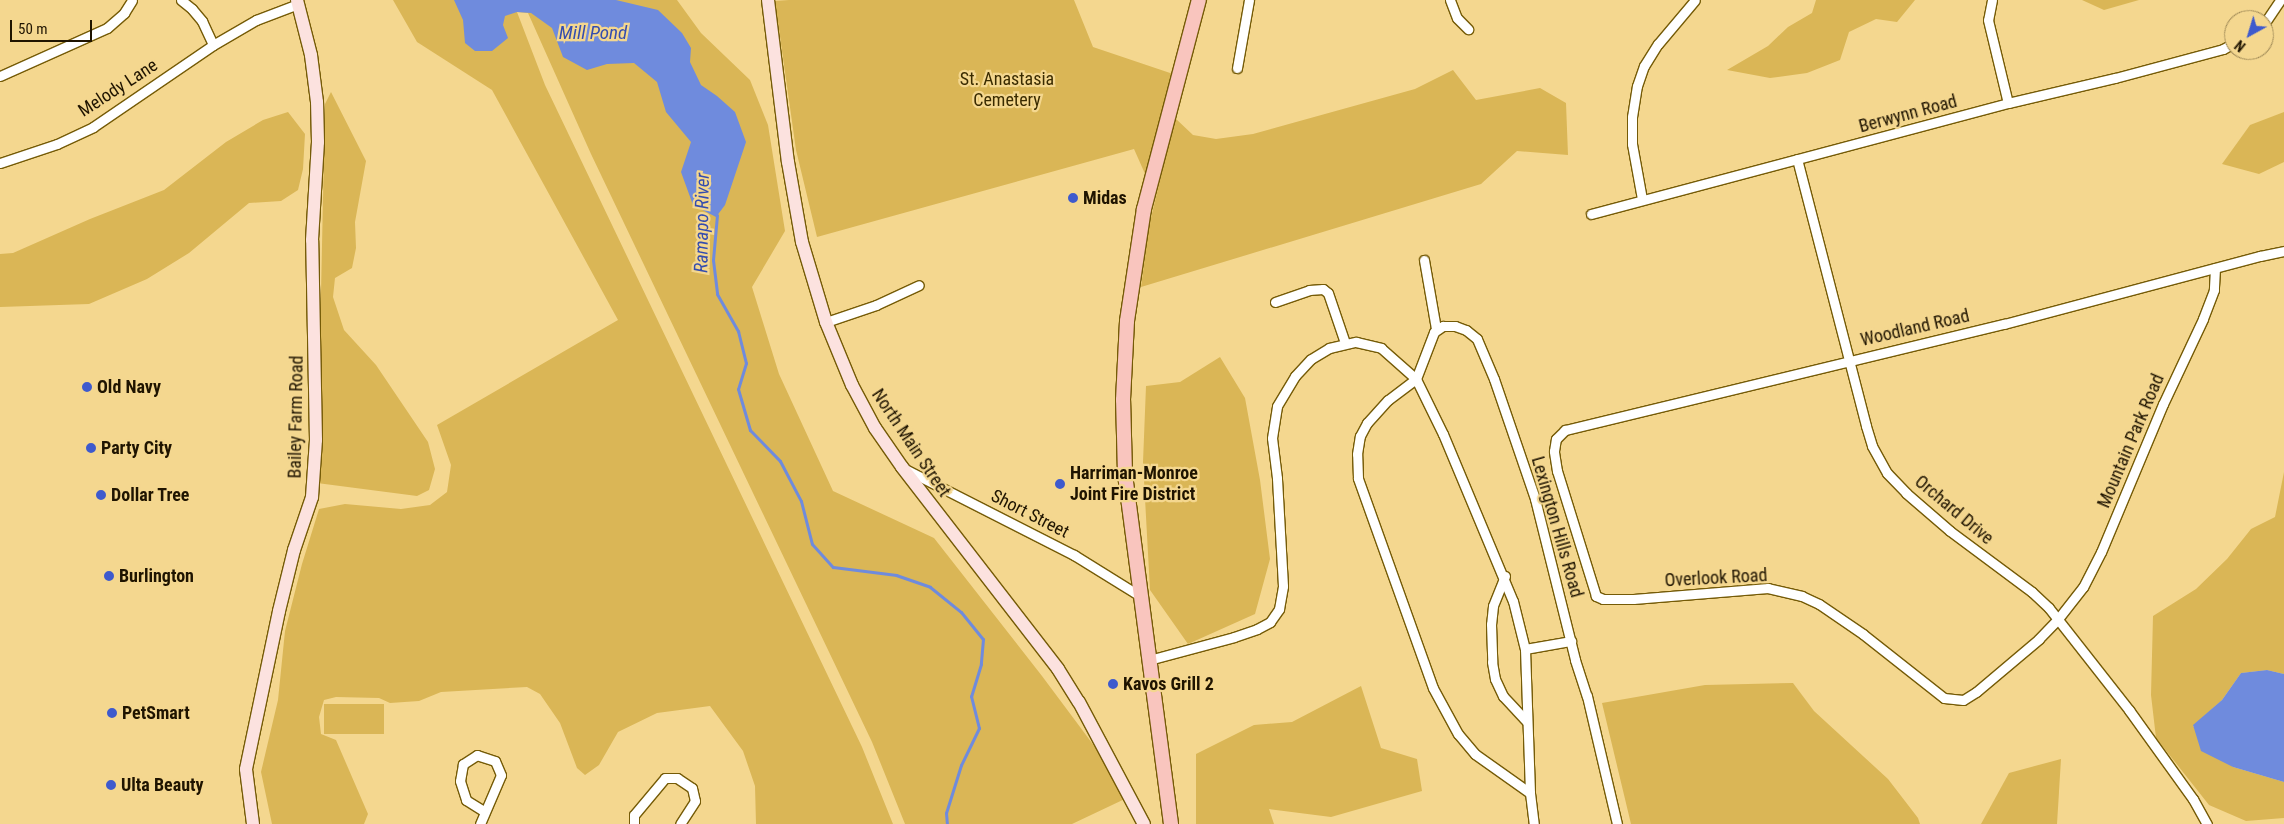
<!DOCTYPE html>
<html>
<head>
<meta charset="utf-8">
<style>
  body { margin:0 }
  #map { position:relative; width:2284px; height:824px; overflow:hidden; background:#f4d78f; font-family:"Roboto Condensed",sans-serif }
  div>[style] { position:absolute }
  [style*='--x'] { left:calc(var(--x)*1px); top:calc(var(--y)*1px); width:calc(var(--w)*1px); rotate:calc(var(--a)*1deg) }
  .green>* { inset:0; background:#dab656; transform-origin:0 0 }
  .water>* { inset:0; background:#6f8bdd }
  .stream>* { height:3px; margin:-1.5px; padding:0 1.5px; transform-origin:1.5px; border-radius:1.5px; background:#6f8bdd }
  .roads { filter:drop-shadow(1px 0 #755b07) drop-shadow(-1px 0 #755b07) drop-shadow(0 1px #755b07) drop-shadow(0 -1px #755b07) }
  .street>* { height:9px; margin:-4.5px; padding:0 4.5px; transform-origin:4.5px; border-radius:4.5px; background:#fff }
  .secondary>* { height:12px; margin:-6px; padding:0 6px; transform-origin:6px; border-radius:6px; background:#fce2df }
  .primary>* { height:14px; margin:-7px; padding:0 7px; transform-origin:7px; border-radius:7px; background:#f9c5be }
  .dots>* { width:14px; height:14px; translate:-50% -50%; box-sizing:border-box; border:2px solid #f4d78f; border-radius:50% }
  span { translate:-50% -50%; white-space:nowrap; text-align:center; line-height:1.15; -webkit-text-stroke:4.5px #f4d78f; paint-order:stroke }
  .park-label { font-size:18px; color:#3a2b00 }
  .street-label { font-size:18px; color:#1f1400 }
  .poi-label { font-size:18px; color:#1f1400; font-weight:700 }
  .left { translate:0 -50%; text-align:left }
  .water-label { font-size:19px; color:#354dae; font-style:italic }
  .north { position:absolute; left:2224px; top:10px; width:50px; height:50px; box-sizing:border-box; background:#f4d78f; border:1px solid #9f8956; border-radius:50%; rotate:219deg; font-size:14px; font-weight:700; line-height:20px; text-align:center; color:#1f1400 }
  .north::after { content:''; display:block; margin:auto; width:18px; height:22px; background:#3e5acd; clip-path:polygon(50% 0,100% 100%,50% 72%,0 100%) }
  .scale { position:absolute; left:10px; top:20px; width:82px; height:22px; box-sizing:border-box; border:2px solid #1f1400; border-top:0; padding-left:6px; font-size:15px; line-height:18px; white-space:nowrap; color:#1f1400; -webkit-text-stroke:4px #f4d78f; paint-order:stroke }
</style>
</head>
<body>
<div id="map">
  <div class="green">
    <i style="clip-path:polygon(393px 0,677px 0,701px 33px,750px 80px,768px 125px,785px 231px,752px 287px,779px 374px,833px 491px,934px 538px,1042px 676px,1124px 786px,1129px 797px,1072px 824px,905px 824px,872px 742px,591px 154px,528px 13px,517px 12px,545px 85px,862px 747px,893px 824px,756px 824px,755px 786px,743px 751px,710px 706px,657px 713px,618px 732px,599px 765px,585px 775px,577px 768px,560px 723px,540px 694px,527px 687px,441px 692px,419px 701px,390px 703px,379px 698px,336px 697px,324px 700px,319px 717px,321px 734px,336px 740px,368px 814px,364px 824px,272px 824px,261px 772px,278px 700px,285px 631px,302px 564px,319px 509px,345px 504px,401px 509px,430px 505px,447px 492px,451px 465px,437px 425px,618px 320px,492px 90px,417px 42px)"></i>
    <i style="clip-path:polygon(789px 0,1074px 0,1093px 47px,1179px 76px,1150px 185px,1134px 149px,817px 237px,796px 150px,775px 1px)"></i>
    <i style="clip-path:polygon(1816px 0,1915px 0,1897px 22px,1876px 19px,1849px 32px,1840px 60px,1807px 73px,1770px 78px,1727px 70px,1768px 46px,1788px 27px,1812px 13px)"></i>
    <i style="clip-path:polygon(2082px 0,2139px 0,2104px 10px)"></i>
    <i style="clip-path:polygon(1453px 70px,1476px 100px,1540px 88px,1566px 103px,1568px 155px,1517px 151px,1481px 184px,1141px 287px,1149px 226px,1175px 118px,1193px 135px,1216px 139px,1253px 134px,1415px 89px)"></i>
    <i style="clip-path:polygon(331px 92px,366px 161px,355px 222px,356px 248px,352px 268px,335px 278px,333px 297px,344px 330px,376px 365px,428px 442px,435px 469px,429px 490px,417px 496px,317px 483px,325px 104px)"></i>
    <i style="clip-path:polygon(288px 112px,305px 134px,303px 169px,298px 190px,281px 201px,249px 203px,189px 253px,147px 279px,89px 304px,0 307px,0 254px,13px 253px,90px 219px,164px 190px,226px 142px,263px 120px)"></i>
    <i style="clip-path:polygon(2284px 112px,2284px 162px,2259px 174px,2222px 164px,2250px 125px)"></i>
    <i style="clip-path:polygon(1220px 357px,1245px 398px,1260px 480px,1270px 559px,1255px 614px,1188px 644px,1150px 590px,1143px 462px,1146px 386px,1180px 382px)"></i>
    <i style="clip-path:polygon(2284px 472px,2284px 674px,2267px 670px,2241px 673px,2222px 700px,2193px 726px,2233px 767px,2284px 782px,2284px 818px,2246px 821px,2209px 805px,2156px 738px,2151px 695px,2153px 616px,2196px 589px,2227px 559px,2251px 529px,2275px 517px)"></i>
    <i style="clip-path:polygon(1793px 683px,1814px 711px,1888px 779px,1918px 818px,1920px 824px,1631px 824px,1602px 703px,1705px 685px)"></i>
    <i style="clip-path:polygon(1361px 686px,1381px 748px,1417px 759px,1422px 791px,1331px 817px,1269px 809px,1274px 824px,1196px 824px,1196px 754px,1254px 725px,1292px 722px)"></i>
    <i style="left:324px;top:704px;width:60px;height:30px"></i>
    <i style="clip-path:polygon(2061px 759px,2057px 824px,1981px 824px,2009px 773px)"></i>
  </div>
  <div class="water">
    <i style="clip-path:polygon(454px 0,616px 0,658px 10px,682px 33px,691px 48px,690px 62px,701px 85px,717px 96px,735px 112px,746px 142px,725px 205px,716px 217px,693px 205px,681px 172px,691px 142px,666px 112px,657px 82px,634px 63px,607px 64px,587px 70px,563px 57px,552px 28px,531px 13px,517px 12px,505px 16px,503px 25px,508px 38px,492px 51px,475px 51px,465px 43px,463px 20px)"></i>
    <i style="clip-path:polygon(2267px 670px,2284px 674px,2284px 782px,2233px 767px,2201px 751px,2193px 725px,2222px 700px,2241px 673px)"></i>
  </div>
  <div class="stream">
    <i style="--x:717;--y:215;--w:45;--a:95.1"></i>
    <i style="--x:713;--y:260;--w:34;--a:83"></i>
    <i style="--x:717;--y:294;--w:43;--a:60.4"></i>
    <i style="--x:738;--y:331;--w:33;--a:76"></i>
    <i style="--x:746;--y:363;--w:27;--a:107"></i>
    <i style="--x:738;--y:389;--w:43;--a:73.7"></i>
    <i style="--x:750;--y:430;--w:43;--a:45.9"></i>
    <i style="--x:780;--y:461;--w:45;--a:62.3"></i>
    <i style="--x:801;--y:501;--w:44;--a:75.7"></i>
    <i style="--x:812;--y:544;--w:31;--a:48"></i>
    <i style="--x:833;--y:567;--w:64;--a:7.2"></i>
    <i style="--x:896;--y:575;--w:36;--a:19"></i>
    <i style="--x:930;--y:587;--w:40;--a:39"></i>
    <i style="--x:961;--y:612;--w:35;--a:51"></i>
    <i style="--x:983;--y:639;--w:25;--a:95"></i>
    <i style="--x:981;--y:664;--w:34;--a:107"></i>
    <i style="--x:971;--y:696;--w:33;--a:76"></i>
    <i style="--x:979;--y:728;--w:41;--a:115.9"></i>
    <i style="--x:961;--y:765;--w:50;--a:107.4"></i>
    <i style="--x:946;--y:813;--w:11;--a:85"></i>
  </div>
  <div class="roads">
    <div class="street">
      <i style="--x:181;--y:0;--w:14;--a:39"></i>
      <i style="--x:192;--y:9;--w:16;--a:50"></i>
      <i style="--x:202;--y:21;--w:26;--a:65"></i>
      <i style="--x:1450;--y:0;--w:19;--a:69"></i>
      <i style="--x:1457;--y:18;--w:16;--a:45"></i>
      <i style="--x:1992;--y:0;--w:20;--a:101"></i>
      <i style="--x:1988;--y:20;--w:85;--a:76.5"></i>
      <i style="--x:2264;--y:24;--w:29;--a:-56"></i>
      <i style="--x:1237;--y:68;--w:69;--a:-80"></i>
      <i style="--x:0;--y:76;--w:117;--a:-24.2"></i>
      <i style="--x:107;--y:28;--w:23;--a:-41"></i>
      <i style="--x:124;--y:13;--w:15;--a:-58"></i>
      <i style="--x:1797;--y:159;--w:276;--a:75.5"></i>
      <i style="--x:1866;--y:426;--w:21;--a:73"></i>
      <i style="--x:1872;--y:446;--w:31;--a:61"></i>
      <i style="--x:1887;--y:473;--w:28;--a:46"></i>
      <i style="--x:1906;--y:493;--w:58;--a:40.8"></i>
      <i style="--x:1950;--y:531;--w:102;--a:36.6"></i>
      <i style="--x:2032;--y:592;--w:23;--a:43"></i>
      <i style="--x:2049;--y:608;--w:130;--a:51.9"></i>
      <i style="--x:2129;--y:710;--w:110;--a:54.3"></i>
      <i style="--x:2193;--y:799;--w:29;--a:61"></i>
      <i style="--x:0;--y:163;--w:60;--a:-18.4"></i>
      <i style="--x:57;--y:144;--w:40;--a:-25"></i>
      <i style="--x:93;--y:127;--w:145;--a:-34.3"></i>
      <i style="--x:213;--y:45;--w:50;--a:-30.2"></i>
      <i style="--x:256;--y:20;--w:45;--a:-20.9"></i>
      <i style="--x:1642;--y:199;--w:56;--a:-100.3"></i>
      <i style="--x:1632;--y:144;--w:27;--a:-90"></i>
      <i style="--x:1632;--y:117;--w:31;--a:-81"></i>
      <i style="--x:1637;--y:86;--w:21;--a:-71"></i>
      <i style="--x:1644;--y:66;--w:26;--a:-58"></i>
      <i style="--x:1658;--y:44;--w:57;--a:-49.9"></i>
      <i style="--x:1591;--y:214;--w:432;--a:-14.9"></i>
      <i style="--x:2008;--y:103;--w:110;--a:-13.2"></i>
      <i style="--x:2115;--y:78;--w:112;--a:-15"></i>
      <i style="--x:2223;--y:49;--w:13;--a:-29"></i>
      <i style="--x:1424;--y:260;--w:70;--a:80.1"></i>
      <i style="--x:2215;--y:268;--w:22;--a:93"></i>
      <i style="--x:2214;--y:290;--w:31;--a:111"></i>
      <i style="--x:2203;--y:319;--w:94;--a:115.2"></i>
      <i style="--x:2163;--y:404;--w:160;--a:112.7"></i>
      <i style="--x:2101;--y:552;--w:39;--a:117"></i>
      <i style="--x:2083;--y:587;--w:41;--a:128"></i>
      <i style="--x:2058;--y:619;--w:28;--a:134"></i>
      <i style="--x:2039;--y:639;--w:82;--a:139.9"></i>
      <i style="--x:1976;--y:692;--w:15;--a:148"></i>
      <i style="--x:1963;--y:700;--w:19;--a:-174"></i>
      <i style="--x:1944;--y:698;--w:103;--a:-141.7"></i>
      <i style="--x:1863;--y:634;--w:53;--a:-145.7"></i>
      <i style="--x:1819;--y:604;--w:19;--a:-155"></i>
      <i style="--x:1802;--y:596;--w:35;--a:-167"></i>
      <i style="--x:1768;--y:588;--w:135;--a:175.3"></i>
      <i style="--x:1633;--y:599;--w:30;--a:180"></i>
      <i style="--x:1603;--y:599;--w:8;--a:-157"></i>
      <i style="--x:1596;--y:596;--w:131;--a:-107.3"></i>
      <i style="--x:1557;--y:471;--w:20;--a:-99"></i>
      <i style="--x:1554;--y:451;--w:12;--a:-81"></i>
      <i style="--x:1556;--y:439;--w:13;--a:-45"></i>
      <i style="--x:1565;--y:430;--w:452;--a:-13.6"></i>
      <i style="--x:2004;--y:324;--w:265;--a:-14.9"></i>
      <i style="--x:2260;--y:256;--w:25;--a:-12"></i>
      <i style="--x:1275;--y:302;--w:36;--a:-19"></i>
      <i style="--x:1309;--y:290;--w:14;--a:-4"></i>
      <i style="--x:1323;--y:289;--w:6;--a:39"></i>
      <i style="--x:1328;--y:293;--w:53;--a:71.2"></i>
      <i style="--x:826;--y:322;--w:53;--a:-18.8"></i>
      <i style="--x:876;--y:305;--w:47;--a:-24.9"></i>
      <i style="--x:905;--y:469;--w:190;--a:27"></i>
      <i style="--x:1074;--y:555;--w:78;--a:31.8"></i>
      <i style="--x:1505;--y:576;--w:32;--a:112"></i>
      <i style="--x:1493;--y:606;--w:18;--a:96"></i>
      <i style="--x:1491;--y:624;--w:38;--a:88"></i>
      <i style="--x:1492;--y:662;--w:17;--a:80"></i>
      <i style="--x:1495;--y:679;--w:19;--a:65"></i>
      <i style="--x:1503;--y:696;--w:34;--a:47"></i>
      <i style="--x:1525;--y:649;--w:47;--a:-9.9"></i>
      <i style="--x:1149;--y:660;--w:88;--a:-15.1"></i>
      <i style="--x:1234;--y:637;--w:24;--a:-19"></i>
      <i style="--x:1257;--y:629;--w:15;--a:-28"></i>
      <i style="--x:1270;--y:622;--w:16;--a:-55"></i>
      <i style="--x:1279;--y:609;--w:23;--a:-80"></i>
      <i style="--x:1283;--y:586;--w:108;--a:-93.2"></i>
      <i style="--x:1277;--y:478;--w:40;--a:-97.1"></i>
      <i style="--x:1272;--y:438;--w:32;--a:-81"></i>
      <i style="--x:1277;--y:406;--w:35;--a:-59"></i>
      <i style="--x:1295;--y:376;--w:23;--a:-47"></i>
      <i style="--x:1311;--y:359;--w:21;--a:-31"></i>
      <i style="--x:1329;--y:348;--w:28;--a:-13"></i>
      <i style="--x:1356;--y:342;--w:26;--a:13"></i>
      <i style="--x:1381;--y:348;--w:47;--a:41.5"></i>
      <i style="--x:1416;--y:379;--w:61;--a:63.9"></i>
      <i style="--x:1443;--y:434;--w:181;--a:67.3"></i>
      <i style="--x:1513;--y:601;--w:49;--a:76"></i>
      <i style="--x:1525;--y:649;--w:144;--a:88"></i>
      <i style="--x:1530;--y:793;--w:31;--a:83"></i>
      <i style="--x:1530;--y:793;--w:67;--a:-144.7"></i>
      <i style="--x:1475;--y:754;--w:26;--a:-130"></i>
      <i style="--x:1458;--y:734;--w:52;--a:-118.5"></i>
      <i style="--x:1433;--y:688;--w:223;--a:-109.7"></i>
      <i style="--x:1358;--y:478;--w:24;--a:-92"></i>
      <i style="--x:1357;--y:454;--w:18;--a:-81"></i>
      <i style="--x:1360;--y:436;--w:15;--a:-62"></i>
      <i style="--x:1367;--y:423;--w:31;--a:-48"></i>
      <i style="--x:1388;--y:400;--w:35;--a:-37"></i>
      <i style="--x:1416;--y:379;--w:50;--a:-69"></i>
      <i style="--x:1434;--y:332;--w:11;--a:-34"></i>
      <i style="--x:1443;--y:326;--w:12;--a:0"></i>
      <i style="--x:1455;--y:326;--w:12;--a:20"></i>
      <i style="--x:1466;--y:330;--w:14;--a:39"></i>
      <i style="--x:1477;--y:339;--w:43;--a:67"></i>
      <i style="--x:1494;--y:379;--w:127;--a:71.1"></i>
      <i style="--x:1535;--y:499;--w:166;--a:76"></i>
      <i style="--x:1575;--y:660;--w:38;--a:72"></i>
      <i style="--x:1587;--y:696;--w:131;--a:76.8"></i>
      <i style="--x:480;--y:824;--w:53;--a:-66.8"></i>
      <i style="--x:501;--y:775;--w:15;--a:-113"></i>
      <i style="--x:495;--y:761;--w:19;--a:-162"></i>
      <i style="--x:477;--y:755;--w:17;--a:147"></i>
      <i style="--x:463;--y:764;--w:17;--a:100"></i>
      <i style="--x:460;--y:781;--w:20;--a:72"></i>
      <i style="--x:466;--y:800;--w:22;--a:32"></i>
      <i style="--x:634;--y:824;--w:9;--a:-90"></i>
      <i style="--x:634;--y:815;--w:48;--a:-50"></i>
      <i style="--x:665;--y:778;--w:12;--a:0"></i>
      <i style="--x:677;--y:778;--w:18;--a:34"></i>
      <i style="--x:692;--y:788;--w:13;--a:77"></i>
      <i style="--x:695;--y:801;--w:27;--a:123"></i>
    </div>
    <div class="secondary">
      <i style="--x:768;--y:0;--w:163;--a:83"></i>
      <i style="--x:788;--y:162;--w:81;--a:80.1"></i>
      <i style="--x:802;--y:242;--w:84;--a:73.3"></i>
      <i style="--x:826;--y:322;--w:68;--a:67.6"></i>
      <i style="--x:852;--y:385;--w:49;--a:61.9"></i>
      <i style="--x:875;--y:428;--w:47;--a:55.3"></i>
      <i style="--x:902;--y:467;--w:255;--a:52.3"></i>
      <i style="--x:1058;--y:669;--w:39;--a:58"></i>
      <i style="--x:1079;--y:702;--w:138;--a:62"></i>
      <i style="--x:253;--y:824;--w:55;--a:-97.3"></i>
      <i style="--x:246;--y:769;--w:161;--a:-78.2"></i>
      <i style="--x:279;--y:611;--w:63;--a:-76.2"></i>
      <i style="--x:294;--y:550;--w:56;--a:-71.2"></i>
      <i style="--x:312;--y:497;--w:57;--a:-86"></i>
      <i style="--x:316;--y:440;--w:200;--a:-91.1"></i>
      <i style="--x:312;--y:240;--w:98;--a:-86.5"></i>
      <i style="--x:318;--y:142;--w:40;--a:-91.4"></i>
      <i style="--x:317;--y:102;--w:47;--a:-97.3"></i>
      <i style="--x:311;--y:55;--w:57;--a:-104.3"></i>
    </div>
    <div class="primary">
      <i style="--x:1171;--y:824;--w:353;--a:-97.5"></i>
      <i style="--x:1125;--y:474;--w:74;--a:-91.5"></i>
      <i style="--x:1123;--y:400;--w:79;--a:-87.1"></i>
      <i style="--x:1127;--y:321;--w:113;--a:-81.4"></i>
      <i style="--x:1144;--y:209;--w:216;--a:-75.3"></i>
    </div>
  </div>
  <div class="dots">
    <i style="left:1073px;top:198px;background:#3e5acd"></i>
    <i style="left:87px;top:387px;background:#3e5acd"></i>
    <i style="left:91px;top:448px;background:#3e5acd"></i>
    <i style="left:1060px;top:484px;background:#3e5acd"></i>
    <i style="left:101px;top:495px;background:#3e5acd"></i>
    <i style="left:109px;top:576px;background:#3e5acd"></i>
    <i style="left:1113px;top:684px;background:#3e5acd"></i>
    <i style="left:112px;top:713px;background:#3e5acd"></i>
    <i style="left:111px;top:785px;background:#3e5acd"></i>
  </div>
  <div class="park-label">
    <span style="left:1007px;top:90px">St. Anastasia<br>Cemetery</span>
  </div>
  <div class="street-label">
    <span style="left:118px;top:88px;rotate:-33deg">Melody Lane</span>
    <span style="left:1908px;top:114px;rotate:-15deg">Berwynn Road</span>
    <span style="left:1915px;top:328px;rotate:-13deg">Woodland Road</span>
    <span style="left:296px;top:417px;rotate:-89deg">Bailey Farm Road</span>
    <span style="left:2131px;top:441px;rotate:-67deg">Mountain Park Road</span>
    <span style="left:911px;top:443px;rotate:56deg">North Main Street</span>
    <span style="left:1954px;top:510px;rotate:40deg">Orchard Drive</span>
    <span style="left:1030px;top:514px;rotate:27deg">Short Street</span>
    <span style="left:1557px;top:527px;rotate:74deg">Lexington Hills Road</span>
    <span style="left:1716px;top:578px;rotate:-3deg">Overlook Road</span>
  </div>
  <div class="poi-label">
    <span class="left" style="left:1083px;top:198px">Midas</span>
    <span class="left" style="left:97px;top:387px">Old Navy</span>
    <span class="left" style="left:101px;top:448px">Party City</span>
    <span class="left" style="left:1070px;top:484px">Harriman-Monroe<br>Joint Fire District</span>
    <span class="left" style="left:111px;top:495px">Dollar Tree</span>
    <span class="left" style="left:119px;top:576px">Burlington</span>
    <span class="left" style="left:1123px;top:684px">Kavos Grill 2</span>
    <span class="left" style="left:122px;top:713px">PetSmart</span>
    <span class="left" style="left:121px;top:785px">Ulta Beauty</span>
  </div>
  <div class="water-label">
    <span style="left:593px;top:33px">Mill Pond</span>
    <span style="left:702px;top:223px;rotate:-89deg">Ramapo River</span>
  </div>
  <div class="north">N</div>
  <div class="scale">50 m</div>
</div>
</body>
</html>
